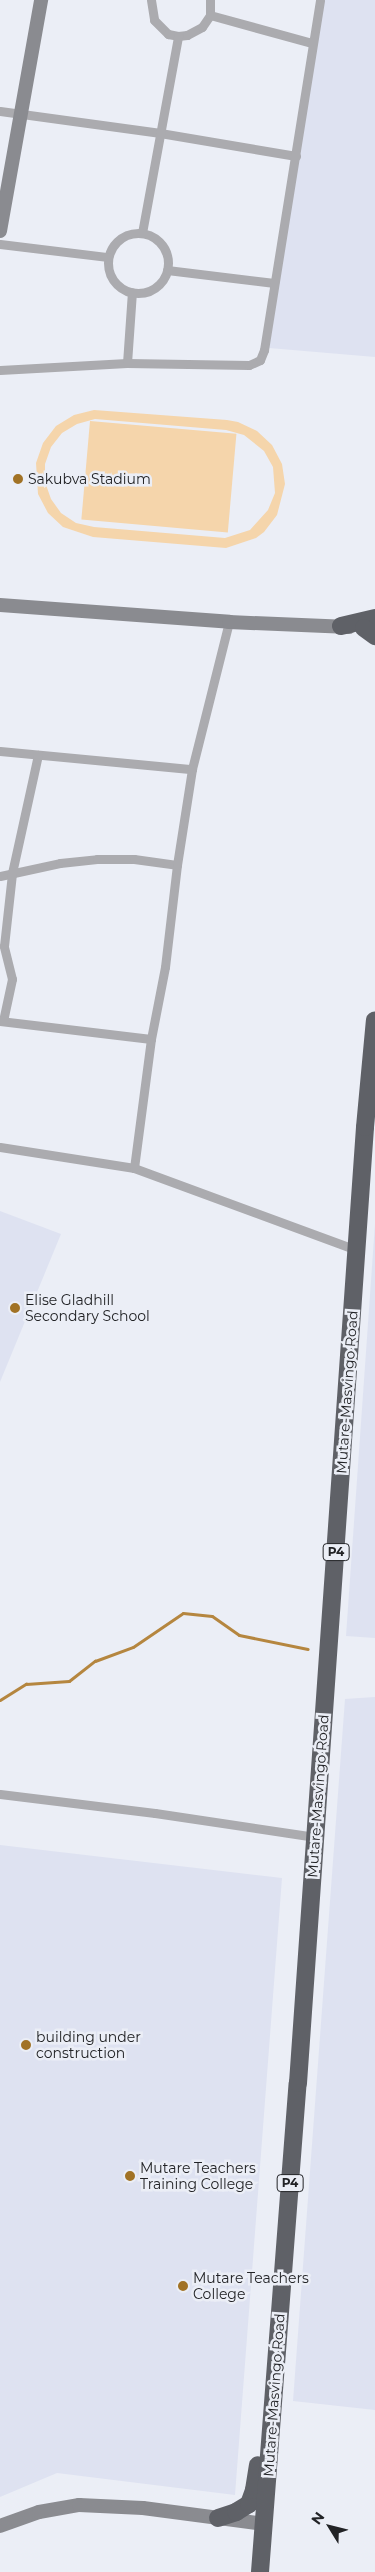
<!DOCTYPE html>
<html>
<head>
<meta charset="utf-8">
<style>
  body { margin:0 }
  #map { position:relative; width:375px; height:2572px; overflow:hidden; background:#ebeef6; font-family:Montserrat,sans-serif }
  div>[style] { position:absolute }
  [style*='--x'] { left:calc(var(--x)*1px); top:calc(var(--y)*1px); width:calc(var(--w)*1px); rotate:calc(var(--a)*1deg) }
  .built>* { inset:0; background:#dee2f1 }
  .green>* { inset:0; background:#f5d5ab; transform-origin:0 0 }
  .stream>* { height:3px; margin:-1.5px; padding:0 1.5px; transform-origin:1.5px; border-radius:1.5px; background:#b5863f }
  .street>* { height:9px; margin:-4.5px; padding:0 4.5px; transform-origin:4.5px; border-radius:4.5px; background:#ababaf }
  .street>.ring { margin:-4.5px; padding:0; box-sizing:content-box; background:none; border:9px solid #ababaf; border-radius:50% }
  .secondary>* { height:14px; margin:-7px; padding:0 7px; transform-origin:7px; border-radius:7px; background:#8a8b90 }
  .highway>* { height:18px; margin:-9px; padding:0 9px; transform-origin:9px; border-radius:9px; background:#5f6167 }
  .dots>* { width:14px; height:14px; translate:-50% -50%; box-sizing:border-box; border:2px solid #ebeef6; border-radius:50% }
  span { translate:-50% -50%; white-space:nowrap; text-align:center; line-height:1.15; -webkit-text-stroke:5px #ebeef6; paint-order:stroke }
  .shield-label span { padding:1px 4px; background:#ebeef6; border:1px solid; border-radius:4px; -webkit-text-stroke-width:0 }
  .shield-label { font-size:12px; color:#222326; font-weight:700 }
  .poi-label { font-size:14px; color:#222326 }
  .left { translate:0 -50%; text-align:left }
  .street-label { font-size:14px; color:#222326 }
  .north { position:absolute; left:305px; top:2502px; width:50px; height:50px; -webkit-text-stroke:4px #ebeef6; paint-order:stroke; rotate:306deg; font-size:14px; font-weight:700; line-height:20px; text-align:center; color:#222326 }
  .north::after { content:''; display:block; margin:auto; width:18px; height:22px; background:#222326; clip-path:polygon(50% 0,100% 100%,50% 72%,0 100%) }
</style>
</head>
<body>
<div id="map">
  <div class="built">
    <i style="clip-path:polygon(324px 0,375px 0,375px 357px,269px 348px)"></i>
    <i style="clip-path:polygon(0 1211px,61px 1234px,0 1382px)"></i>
    <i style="clip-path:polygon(375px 1224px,375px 1638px,346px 1636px)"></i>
    <i style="clip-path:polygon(375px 1697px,375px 2410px,293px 2401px,345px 1699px)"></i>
    <i style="clip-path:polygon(0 1845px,282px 1878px,235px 2495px,57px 2473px,0 2497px)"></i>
  </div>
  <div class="green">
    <i style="clip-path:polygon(evenodd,94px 410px,227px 420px,238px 422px,257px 431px,272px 445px,282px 464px,285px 484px,277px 515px,264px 532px,256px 538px,226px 548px,93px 537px,63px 527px,48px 513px,38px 494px,36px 463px,43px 443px,56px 426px,74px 415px,94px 410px,95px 419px,226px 430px,244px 435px,264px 451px,273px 467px,275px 493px,268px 510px,250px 530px,225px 538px,94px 527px,76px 523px,61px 513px,51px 499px,45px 482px,45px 464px,51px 447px,62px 433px,77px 424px,95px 419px)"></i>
    <i style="left:90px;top:421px;width:147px;height:99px;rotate:5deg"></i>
  </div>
  <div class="stream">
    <i style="--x:0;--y:1700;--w:31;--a:-32"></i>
    <i style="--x:26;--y:1684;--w:43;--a:-4"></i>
    <i style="--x:69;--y:1681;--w:33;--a:-38"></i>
    <i style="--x:95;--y:1661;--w:40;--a:-20.2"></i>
    <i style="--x:133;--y:1647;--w:60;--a:-34.2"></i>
    <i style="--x:183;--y:1613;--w:29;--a:6"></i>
    <i style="--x:212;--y:1616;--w:33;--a:35"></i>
    <i style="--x:239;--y:1635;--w:70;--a:11.5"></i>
  </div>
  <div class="street">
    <i style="--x:151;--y:0;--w:20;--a:81"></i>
    <i style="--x:154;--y:20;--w:20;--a:45"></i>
    <i style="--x:168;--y:34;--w:10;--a:11"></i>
    <i style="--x:178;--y:36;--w:9;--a:-6"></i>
    <i style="--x:187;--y:35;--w:17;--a:-28"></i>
    <i style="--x:202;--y:27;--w:14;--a:-56"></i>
    <i style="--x:210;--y:15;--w:15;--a:-90"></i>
    <i style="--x:210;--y:15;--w:106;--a:15.4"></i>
    <i style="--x:0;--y:111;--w:162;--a:7.8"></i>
    <i style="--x:160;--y:133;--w:138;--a:9.6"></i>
    <i style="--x:142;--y:233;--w:200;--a:-79.6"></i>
    <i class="ring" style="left:108px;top:233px;width:51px;height:51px"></i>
    <i style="--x:0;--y:244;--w:109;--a:6.9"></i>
    <i style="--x:167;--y:270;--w:108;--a:6.9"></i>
    <i style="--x:127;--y:363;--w:71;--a:-86"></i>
    <i style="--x:0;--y:370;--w:127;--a:-3.2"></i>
    <i style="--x:127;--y:363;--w:122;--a:0.9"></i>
    <i style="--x:249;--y:365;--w:12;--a:-24"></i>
    <i style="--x:260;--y:360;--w:11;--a:-68"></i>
    <i style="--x:264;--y:350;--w:354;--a:-80.9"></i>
    <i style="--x:0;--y:751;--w:193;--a:5.4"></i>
    <i style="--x:0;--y:876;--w:61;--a:-12.2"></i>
    <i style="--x:60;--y:863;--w:37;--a:-6"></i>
    <i style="--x:97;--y:859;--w:37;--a:0"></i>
    <i style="--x:134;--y:859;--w:43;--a:7.9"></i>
    <i style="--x:0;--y:1021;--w:152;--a:6.8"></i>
    <i style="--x:3;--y:1021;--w:43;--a:-77.9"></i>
    <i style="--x:12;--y:979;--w:34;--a:-104"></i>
    <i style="--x:4;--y:946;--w:73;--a:-83.7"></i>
    <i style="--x:12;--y:873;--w:121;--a:-77.6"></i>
    <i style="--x:0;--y:1147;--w:136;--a:8.9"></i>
    <i style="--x:134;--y:1168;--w:238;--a:20.2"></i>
    <i style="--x:134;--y:1168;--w:130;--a:-82.5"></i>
    <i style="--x:151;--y:1039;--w:73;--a:-79"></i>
    <i style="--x:165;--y:967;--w:103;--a:-83.3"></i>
    <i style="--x:177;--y:865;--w:97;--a:-81.1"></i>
    <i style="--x:192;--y:769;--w:152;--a:-75.9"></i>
    <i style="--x:0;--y:1794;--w:156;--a:7"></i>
    <i style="--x:155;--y:1813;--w:162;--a:8.5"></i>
  </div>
  <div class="secondary">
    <i style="--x:0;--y:231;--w:235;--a:-79.9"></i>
    <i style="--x:0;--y:605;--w:230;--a:4.2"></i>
    <i style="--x:229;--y:622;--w:120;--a:2.4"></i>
    <i style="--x:0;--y:2526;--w:41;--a:-19.7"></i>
    <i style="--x:39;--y:2512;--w:41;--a:-9.9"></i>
    <i style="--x:79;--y:2505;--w:64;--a:2.7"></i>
    <i style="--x:143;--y:2508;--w:123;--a:7.5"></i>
  </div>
  <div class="highway">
    <i style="--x:341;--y:626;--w:35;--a:-13"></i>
    <i style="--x:364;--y:628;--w:14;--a:36"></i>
    <i style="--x:218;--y:2518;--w:19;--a:-18"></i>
    <i style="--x:236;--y:2512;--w:15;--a:-32"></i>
    <i style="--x:249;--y:2504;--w:15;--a:-70"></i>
    <i style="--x:254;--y:2490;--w:25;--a:-81"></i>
    <i style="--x:260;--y:2572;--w:490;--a:-85.6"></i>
    <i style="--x:298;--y:2083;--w:958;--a:-85.99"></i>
    <i style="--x:365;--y:1127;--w:107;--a:-84.7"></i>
  </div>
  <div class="dots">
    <i style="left:18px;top:479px;background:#a17225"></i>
    <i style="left:15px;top:1308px;background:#a17225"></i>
    <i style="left:26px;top:2045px;background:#a17225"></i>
    <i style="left:130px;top:2176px;background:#a17225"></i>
    <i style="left:183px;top:2286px;background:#a17225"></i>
  </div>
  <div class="shield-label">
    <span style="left:336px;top:1552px">P4</span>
    <span style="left:290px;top:2183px">P4</span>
  </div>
  <div class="poi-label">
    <span class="left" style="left:28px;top:479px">Sakubva Stadium</span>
    <span class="left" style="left:25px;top:1308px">Elise Gladhill<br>Secondary School</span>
    <span class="left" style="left:36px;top:2045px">building under<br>construction</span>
    <span class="left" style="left:140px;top:2176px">Mutare Teachers<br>Training College</span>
    <span class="left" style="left:193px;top:2286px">Mutare Teachers<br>College</span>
  </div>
  <div class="street-label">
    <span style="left:347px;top:1392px;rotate:-86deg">Mutare-Masvingo Road</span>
    <span style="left:318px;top:1796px;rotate:-86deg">Mutare-Masvingo Road</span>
    <span style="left:274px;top:2395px;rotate:-86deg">Mutare-Masvingo Road</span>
  </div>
  <div class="north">N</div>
</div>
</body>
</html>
